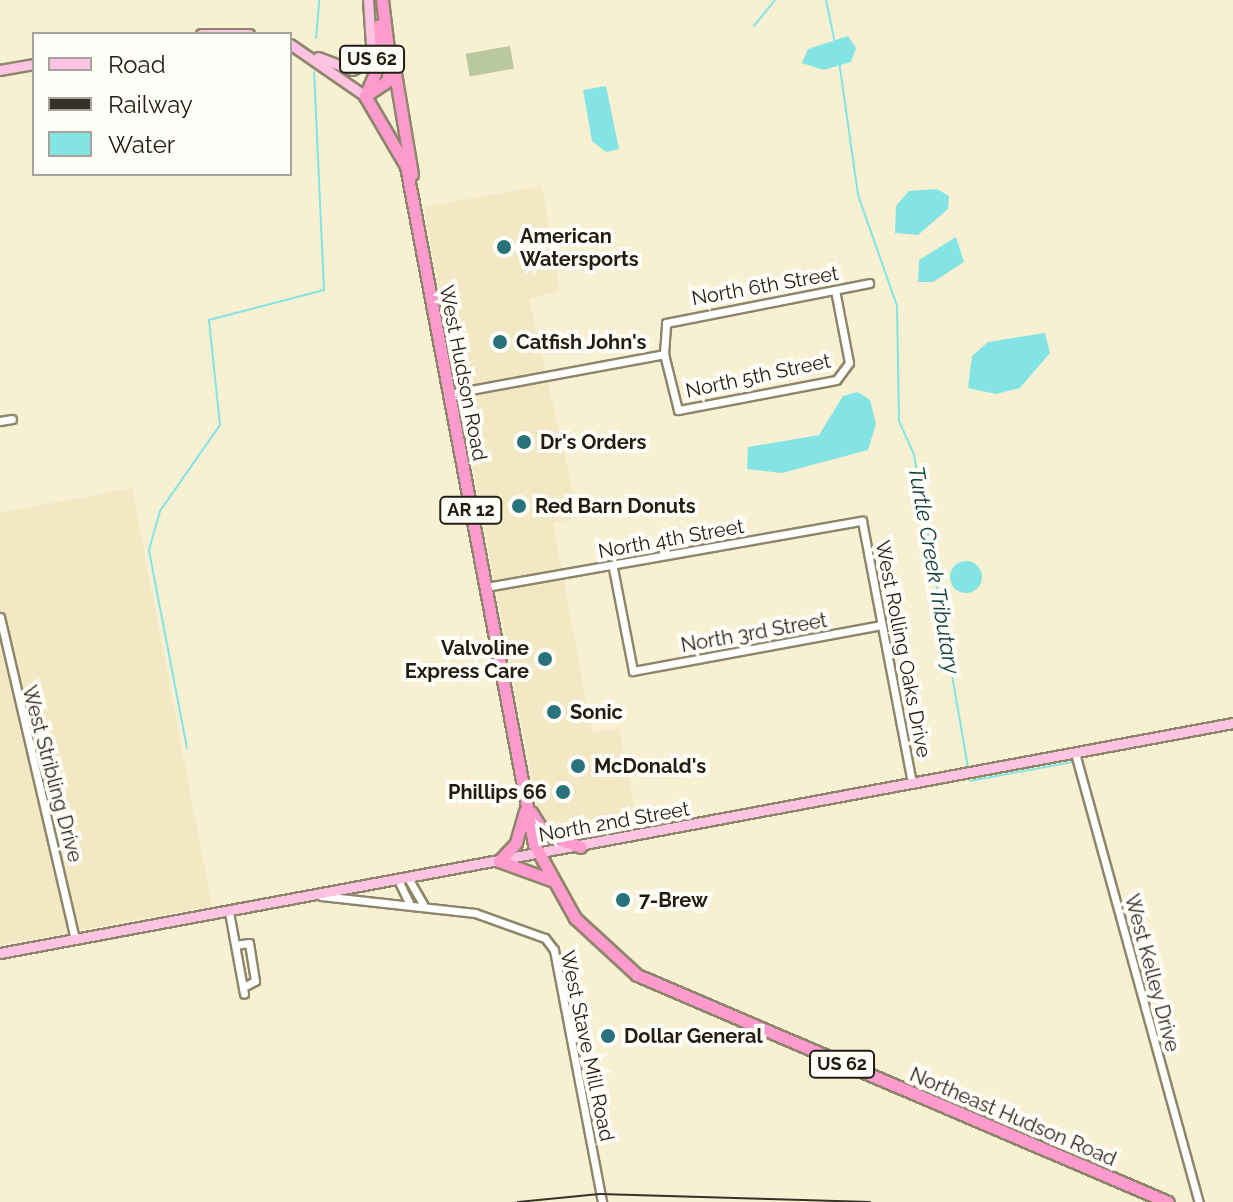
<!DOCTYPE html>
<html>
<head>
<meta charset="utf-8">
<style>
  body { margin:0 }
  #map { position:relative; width:1233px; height:1202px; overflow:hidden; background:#f8f0d3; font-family:Raleway,sans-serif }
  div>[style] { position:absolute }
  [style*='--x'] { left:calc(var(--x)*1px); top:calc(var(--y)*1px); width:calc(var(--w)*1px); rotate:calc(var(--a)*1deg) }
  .built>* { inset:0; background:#f2e8c3 }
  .green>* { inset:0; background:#bac99d; transform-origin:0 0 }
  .water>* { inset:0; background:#84e4e4 }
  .round { border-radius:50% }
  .stream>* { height:2px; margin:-1px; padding:0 1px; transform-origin:1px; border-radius:1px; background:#84e4e4 }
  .roads { filter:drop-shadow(2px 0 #8e866b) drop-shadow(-2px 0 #8e866b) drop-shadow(0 2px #8e866b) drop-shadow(0 -2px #8e866b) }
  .minor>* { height:7px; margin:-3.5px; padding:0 3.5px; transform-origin:3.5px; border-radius:3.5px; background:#fff }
  .major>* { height:9px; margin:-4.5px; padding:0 4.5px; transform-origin:4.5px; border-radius:4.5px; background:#fec3e2 }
  .highway>* { height:11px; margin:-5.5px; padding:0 5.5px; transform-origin:5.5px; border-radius:5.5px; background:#fd9bce }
  .rail>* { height:2px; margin:-1px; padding:0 1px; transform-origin:1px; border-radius:1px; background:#363326 }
  .dots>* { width:22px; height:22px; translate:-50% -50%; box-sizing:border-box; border:4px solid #fffdf8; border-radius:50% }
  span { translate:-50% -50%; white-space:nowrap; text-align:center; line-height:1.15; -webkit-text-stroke:8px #fffdf8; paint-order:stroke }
  .shield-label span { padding:2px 6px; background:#fffdf8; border:2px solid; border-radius:6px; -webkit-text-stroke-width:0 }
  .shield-label { font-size:18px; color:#201d12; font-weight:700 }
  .poi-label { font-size:20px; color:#201d12; font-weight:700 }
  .left { translate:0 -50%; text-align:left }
  .right { translate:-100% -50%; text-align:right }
  .street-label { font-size:20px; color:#201d12 }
  .water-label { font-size:22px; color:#0e3d3d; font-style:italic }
  .legend { position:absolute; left:32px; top:32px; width:260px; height:144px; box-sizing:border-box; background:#fffdf8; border:2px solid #a6a39c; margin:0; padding:10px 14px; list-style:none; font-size:24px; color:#201d12 }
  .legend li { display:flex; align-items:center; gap:16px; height:40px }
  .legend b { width:40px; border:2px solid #a6a39c }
</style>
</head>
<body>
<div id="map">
  <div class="built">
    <i style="clip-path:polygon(542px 186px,559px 290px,529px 299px,579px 518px,553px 523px,592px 732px,619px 728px,637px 820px,588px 830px,543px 825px,539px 816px,424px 207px)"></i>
    <i style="clip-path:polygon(132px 488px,212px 906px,0 945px,0 513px)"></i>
  </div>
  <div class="green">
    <i style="left:510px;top:46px;width:23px;height:45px;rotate:80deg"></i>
  </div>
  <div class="water">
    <i style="clip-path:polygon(848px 36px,856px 48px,851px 62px,823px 70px,802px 63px,808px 49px)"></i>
    <i style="clip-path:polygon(606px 86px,619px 149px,606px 152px,592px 141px,583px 90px)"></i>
    <i style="clip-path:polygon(937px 189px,949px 196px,948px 209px,918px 235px,895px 233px,896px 206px,909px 191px)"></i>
    <i style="clip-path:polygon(956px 237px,964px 262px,933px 282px,918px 282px,919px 260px)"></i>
    <i style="clip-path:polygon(1045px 333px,1050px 353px,1020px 388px,996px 394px,968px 388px,972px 356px,988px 342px)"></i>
    <i style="clip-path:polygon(858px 392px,870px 400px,876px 424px,868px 450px,782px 473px,747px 469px,748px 447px,819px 435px,843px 396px)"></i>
    <i class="round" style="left:950px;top:561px;width:32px;height:32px"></i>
  </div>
  <div class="stream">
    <i style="--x:826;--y:0;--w:44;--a:78.2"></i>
    <i style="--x:754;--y:26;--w:33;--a:-51"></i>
    <i style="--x:316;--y:38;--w:38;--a:-85"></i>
    <i style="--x:839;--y:61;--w:135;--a:81.9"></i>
    <i style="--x:858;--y:195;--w:118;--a:70.6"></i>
    <i style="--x:897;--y:306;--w:115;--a:89"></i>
    <i style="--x:899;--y:421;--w:37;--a:66"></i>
    <i style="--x:914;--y:455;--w:317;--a:80.2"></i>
    <i style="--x:187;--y:748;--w:202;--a:-100.9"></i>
    <i style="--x:149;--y:550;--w:41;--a:-74.2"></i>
    <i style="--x:160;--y:511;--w:105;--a:-55.1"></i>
    <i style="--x:220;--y:425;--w:106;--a:-96"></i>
    <i style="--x:209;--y:320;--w:119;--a:-14.6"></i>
    <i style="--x:324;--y:290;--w:218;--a:-92.6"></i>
    <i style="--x:970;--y:781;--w:105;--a:-10.5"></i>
    <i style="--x:1073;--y:762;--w:98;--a:74.7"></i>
  </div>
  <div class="roads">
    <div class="minor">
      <i style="--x:835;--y:290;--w:74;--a:79.1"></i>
      <i style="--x:849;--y:363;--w:21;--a:127"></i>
      <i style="--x:836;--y:380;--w:161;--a:169.2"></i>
      <i style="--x:678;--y:410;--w:58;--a:-104"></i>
      <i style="--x:664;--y:354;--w:31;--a:-86"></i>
      <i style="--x:666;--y:323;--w:207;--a:-11.1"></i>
      <i style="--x:449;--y:394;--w:219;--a:-10.5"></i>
      <i style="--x:0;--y:421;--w:12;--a:-9"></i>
      <i style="--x:613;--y:568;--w:105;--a:79"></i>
      <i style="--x:633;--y:671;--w:252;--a:-10.5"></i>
      <i style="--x:486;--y:587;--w:382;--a:-10"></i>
      <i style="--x:862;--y:521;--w:267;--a:79.2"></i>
      <i style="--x:0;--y:617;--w:331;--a:76.9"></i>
      <i style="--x:1075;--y:753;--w:466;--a:74.6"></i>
      <i style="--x:408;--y:878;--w:30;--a:60"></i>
      <i style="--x:398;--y:880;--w:25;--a:64"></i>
      <i style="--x:321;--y:896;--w:155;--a:6.3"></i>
      <i style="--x:475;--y:913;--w:74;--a:19.7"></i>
      <i style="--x:545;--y:938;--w:15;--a:53"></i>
      <i style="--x:554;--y:950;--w:257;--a:79.2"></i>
      <i style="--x:229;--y:912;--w:83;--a:79.6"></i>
      <i style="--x:235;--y:945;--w:14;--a:-8"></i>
      <i style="--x:249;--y:943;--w:38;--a:81"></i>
      <i style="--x:255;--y:981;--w:13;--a:153"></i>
    </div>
    <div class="major">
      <i style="--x:201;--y:34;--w:48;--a:0"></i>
      <i style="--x:290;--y:44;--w:91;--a:34.7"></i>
      <i style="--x:318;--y:57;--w:36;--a:21"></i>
      <i style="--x:352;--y:70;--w:23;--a:-29"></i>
      <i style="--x:372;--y:59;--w:59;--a:-93.9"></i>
      <i style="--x:0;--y:70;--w:35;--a:-10"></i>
      <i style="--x:0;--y:953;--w:1254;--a:-10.57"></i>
    </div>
    <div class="highway">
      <i style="--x:392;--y:55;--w:121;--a:80.5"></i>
      <i style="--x:365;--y:96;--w:81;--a:59.6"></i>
      <i style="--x:406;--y:166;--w:690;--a:79.31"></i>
      <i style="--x:534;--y:844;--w:85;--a:61"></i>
      <i style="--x:575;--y:918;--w:84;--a:42.6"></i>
      <i style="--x:637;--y:975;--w:577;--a:23.15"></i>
      <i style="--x:365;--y:96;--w:27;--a:-34"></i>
      <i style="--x:387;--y:81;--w:16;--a:-79"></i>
      <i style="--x:390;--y:65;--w:65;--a:-97"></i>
      <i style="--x:365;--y:96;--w:43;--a:-66.4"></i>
      <i style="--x:382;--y:57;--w:32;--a:-95"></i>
      <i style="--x:525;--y:811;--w:33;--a:106"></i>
      <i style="--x:516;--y:843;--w:25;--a:133"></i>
      <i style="--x:499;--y:861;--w:55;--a:20.1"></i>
      <i style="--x:531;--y:812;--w:25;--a:58"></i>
      <i style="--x:544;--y:833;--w:39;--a:21"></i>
    </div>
  </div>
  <div class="rail">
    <i style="--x:518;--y:1202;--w:82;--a:-5.6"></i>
    <i style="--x:600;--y:1194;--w:270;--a:1.7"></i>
  </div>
  <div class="dots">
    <i style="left:504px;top:247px;background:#29727c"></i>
    <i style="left:500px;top:342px;background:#29727c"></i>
    <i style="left:524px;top:442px;background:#29727c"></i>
    <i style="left:519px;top:506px;background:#29727c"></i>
    <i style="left:545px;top:659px;background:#29727c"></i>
    <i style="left:554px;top:712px;background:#29727c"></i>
    <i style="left:578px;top:766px;background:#29727c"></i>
    <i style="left:563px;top:792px;background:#29727c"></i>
    <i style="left:623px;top:900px;background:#29727c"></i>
    <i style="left:608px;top:1036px;background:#29727c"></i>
  </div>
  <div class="shield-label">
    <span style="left:372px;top:59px">US 62</span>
    <span style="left:471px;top:510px">AR 12</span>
    <span style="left:842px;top:1064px">US 62</span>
  </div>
  <div class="poi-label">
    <span class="left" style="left:520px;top:248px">American<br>Watersports</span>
    <span class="left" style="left:516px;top:342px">Catfish John's</span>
    <span class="left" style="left:540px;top:442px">Dr's Orders</span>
    <span class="left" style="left:535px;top:506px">Red Barn Donuts</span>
    <span class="right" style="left:529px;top:660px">Valvoline<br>Express Care</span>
    <span class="left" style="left:570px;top:712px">Sonic</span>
    <span class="left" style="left:594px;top:766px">McDonald's</span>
    <span class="right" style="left:547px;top:792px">Phillips 66</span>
    <span class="left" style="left:639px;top:900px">7-Brew</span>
    <span class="left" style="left:624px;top:1036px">Dollar General</span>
  </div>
  <div class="street-label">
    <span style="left:765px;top:286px;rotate:-10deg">North 6th Street</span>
    <span style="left:463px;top:373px;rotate:79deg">West Hudson Road</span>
    <span style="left:758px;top:376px;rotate:-12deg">North 5th Street</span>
    <span style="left:671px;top:539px;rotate:-10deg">North 4th Street</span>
    <span style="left:754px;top:633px;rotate:-10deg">North 3rd Street</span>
    <span style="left:903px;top:649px;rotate:79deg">West Rolling Oaks Drive</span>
    <span style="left:52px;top:774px;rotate:75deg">West Stribling Drive</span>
    <span style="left:614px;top:822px;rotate:-10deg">North 2nd Street</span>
    <span style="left:1152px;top:973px;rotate:75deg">West Kelley Drive</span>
    <span style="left:587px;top:1046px;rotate:78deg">West Stave Mill Road</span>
    <span style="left:1013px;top:1117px;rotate:23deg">Northeast Hudson Road</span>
  </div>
  <div class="water-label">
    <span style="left:934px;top:570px;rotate:80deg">Turtle Creek Tributary</span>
  </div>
  <ul class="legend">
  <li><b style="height:10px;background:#fec3e2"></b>Road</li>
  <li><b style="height:10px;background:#363326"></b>Railway</li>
  <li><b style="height:22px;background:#84e4e4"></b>Water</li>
  </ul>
</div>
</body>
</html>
